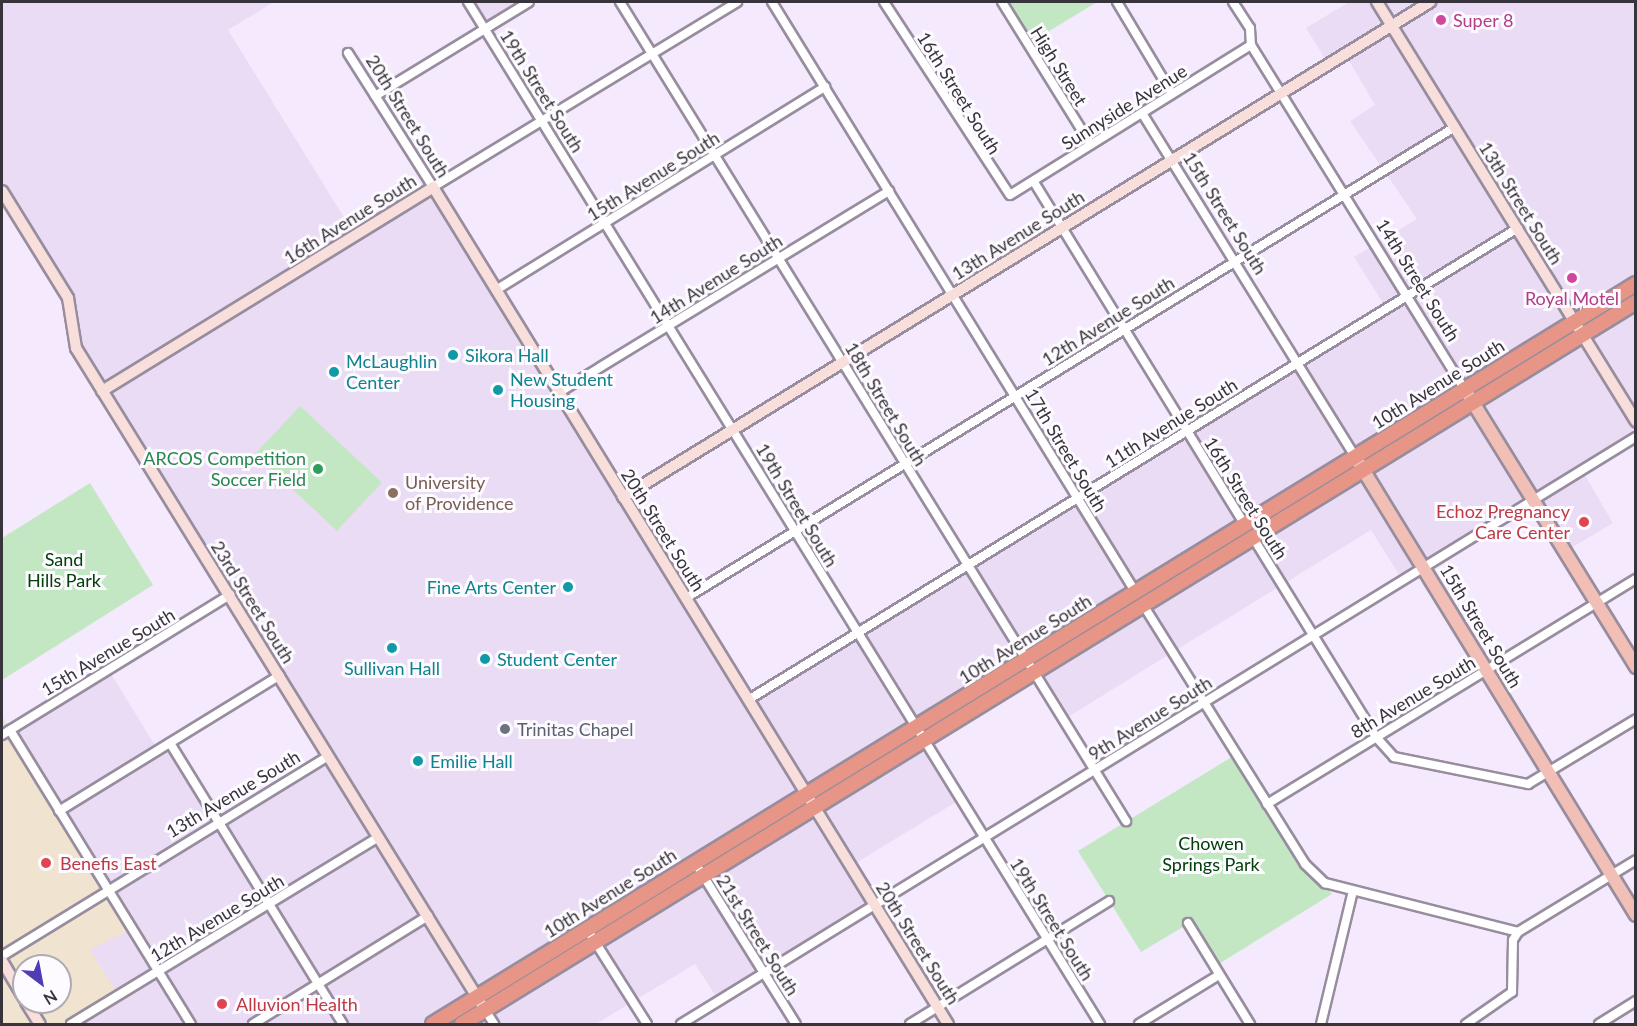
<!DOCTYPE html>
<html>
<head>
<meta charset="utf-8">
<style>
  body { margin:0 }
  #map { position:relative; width:1637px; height:1026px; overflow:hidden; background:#f5eafd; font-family:Lato,sans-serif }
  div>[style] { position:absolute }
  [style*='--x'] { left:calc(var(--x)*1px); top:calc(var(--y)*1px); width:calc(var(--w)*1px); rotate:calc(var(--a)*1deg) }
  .built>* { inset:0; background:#eadcf4 }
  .medical>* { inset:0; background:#f0e3cf }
  .green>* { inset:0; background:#c4e7c3; transform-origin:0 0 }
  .roads { filter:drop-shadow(2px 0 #978d9e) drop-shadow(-2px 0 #978d9e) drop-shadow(0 2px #978d9e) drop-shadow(0 -2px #978d9e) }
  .street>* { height:8px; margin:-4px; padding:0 4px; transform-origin:4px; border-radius:4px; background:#fff }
  .secondary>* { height:10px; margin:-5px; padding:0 5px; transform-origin:5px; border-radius:5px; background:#f8dfdb }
  .primary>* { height:12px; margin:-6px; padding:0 6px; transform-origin:6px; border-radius:6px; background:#f1bfb6 }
  .highway>* { height:14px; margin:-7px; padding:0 7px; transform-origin:7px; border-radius:7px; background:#e79586 }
  .dots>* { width:16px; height:16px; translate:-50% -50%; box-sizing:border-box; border:3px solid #fdfbff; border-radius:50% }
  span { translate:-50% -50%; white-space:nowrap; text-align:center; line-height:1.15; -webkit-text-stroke:6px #fdfbff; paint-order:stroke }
  .hotel-label { font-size:18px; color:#b23c85 }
  .left { translate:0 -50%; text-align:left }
  .street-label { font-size:18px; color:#38343b }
  .culture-label { font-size:18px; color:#0d838f }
  .right { translate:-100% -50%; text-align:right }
  .leisure-label { font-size:18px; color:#27864d }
  .education-label { font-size:18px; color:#785e54 }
  .health-label { font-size:18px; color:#be3a42 }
  .park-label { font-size:18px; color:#014008 }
  .worship-label { font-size:18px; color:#5b616d }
  .frame { position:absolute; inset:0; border:3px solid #38343b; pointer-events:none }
  .north { position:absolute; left:12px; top:954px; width:60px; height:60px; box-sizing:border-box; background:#fdfbff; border:2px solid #aeabb1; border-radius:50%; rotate:148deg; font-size:16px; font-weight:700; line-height:24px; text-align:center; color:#38343b }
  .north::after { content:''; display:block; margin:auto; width:21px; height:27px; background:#4e3db4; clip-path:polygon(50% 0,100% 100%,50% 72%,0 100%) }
</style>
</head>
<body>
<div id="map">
  <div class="built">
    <i style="clip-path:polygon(2px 2px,274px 2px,228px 30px,355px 235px,433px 187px,748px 700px,1386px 308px,1354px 257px,1417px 219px,1350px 121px,1375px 105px,1345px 54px,1328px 64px,1306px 28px,1349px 2px,1635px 2px,1635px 284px,433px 1024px,71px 1024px,89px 950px,107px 939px,109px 943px,10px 730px,108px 669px,158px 750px,170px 743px,219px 822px,329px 756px,76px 348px,71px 312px,2px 191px)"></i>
    <i style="clip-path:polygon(469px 2px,529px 2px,485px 28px)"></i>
    <i style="clip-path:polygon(1635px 302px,1635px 437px,1582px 470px,1613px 523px,1566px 551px,1534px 501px,1403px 581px,1371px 530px,1063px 720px,1034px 672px)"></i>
    <i style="clip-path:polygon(924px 739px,961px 799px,851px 866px,875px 906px,719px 1001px,695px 964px,596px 1024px,462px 1024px)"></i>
  </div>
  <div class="medical">
    <i style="clip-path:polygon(evenodd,2px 716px,132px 929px,90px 950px,118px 995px,71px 1024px,2px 1024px,2px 716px,24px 966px,60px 966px,60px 1002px,24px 1002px,24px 966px)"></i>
  </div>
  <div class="green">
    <i style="clip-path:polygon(1002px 2px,1097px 2px,1028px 44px)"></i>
    <i style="left:300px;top:406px;width:112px;height:66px;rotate:43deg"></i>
    <i style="clip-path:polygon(90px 483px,153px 585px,2px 680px,2px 538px)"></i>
    <i style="clip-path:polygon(1235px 755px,1305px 864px,1332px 894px,1214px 967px,1188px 924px,1141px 952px,1078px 851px)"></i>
  </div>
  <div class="roads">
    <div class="street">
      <i style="--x:468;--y:2;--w:1202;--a:58.27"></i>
      <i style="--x:620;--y:2;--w:963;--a:58.29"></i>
      <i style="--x:772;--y:2;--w:694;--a:58.37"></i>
      <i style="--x:884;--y:2;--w:230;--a:56.9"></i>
      <i style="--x:1010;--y:195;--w:284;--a:-31.9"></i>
      <i style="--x:1002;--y:2;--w:168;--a:58.1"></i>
      <i style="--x:1117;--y:2;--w:107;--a:59.1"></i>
      <i style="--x:1233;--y:2;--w:31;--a:57"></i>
      <i style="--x:1250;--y:28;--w:17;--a:87"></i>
      <i style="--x:1251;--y:45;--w:404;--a:58.2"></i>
      <i style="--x:348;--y:53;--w:159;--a:57.6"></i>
      <i style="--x:433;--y:187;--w:356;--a:-31.3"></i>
      <i style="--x:375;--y:96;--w:180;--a:-31.4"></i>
      <i style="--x:1142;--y:113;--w:405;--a:58.2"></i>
      <i style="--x:1034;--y:182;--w:404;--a:58.4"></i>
      <i style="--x:496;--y:290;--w:387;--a:-31.7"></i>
      <i style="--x:558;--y:393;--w:388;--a:-31.4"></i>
      <i style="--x:1252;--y:536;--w:236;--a:58.3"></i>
      <i style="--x:1376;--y:737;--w:27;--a:48"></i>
      <i style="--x:1394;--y:757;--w:137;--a:11.4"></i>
      <i style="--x:1528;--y:784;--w:126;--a:-31"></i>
      <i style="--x:686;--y:598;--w:902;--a:-31.49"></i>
      <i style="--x:1142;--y:603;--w:308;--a:58"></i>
      <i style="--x:1305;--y:864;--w:28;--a:44"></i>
      <i style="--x:1325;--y:883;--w:199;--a:14.2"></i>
      <i style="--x:1518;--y:932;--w:138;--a:-31.4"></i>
      <i style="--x:748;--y:700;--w:903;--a:-31.51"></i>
      <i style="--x:10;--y:730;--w:345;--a:58.4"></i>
      <i style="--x:2;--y:735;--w:268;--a:-31.6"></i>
      <i style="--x:170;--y:743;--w:330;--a:58.4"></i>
      <i style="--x:1267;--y:804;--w:432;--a:-31.4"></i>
      <i style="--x:59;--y:811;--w:259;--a:-31.6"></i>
      <i style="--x:694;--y:861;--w:192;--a:58"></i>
      <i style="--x:1188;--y:923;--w:119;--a:58.5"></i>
      <i style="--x:587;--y:929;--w:112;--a:57.7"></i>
      <i style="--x:2;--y:956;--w:383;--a:-31.5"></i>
      <i style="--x:485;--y:1010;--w:17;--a:57"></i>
      <i style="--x:71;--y:1024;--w:360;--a:-31.3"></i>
      <i style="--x:253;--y:1024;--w:206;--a:-31.7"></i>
      <i style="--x:681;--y:1024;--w:1121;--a:-31.58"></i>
      <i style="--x:910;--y:1024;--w:234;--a:-31.7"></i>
      <i style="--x:1139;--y:1024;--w:94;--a:-31.5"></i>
      <i style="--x:1321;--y:1024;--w:137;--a:-76.5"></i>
      <i style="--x:1466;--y:1024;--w:56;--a:-34.8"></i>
      <i style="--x:1512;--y:992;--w:52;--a:-88.9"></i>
      <i style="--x:1513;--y:940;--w:9;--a:-58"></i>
      <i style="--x:1599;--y:1024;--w:44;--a:-31.9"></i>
    </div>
    <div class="secondary">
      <i style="--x:1377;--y:2;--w:493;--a:58.3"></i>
      <i style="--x:2;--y:191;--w:126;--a:58.3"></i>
      <i style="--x:68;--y:298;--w:51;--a:80.9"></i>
      <i style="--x:76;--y:348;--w:778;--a:58.29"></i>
      <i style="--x:102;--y:391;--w:389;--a:-31.6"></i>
      <i style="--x:433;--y:187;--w:983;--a:58.4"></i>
      <i style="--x:623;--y:497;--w:947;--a:-31.52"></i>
      <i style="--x:2;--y:961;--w:43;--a:59.3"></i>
      <i style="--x:26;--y:1002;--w:26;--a:58"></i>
    </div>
    <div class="primary">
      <i style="--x:1464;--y:388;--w:328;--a:58.3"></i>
      <i style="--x:1359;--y:463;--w:530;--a:58.5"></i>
    </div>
    <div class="highway">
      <i style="--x:433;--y:1024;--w:1412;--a:-31.6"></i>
      <i style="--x:462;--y:1024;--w:1378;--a:-31.59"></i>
    </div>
  </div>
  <div class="dots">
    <i style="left:1441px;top:20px;background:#d1479c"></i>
    <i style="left:1572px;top:278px;background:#d1479c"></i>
    <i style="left:453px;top:355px;background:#0f9aa8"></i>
    <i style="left:334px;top:372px;background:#0f9aa8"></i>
    <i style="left:498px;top:390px;background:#0f9aa8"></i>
    <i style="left:318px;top:469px;background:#2e9e5b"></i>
    <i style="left:393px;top:493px;background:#8d6e63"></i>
    <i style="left:1584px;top:522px;background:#e0444e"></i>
    <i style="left:568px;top:587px;background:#0f9aa8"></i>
    <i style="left:392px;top:648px;background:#0f9aa8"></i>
    <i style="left:485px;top:659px;background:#0f9aa8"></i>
    <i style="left:505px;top:729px;background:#6b7280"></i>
    <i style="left:418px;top:761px;background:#0f9aa8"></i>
    <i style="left:46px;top:863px;background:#e0444e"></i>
    <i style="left:222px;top:1004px;background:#e0444e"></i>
  </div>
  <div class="hotel-label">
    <span class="left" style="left:1453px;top:20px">Super 8</span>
    <span style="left:1572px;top:298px">Royal Motel</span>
  </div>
  <div class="street-label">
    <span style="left:1059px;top:66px;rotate:58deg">High Street</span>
    <span style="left:542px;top:91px;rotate:58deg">19th Street South</span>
    <span style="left:959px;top:93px;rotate:58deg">16th Street South</span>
    <span style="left:1124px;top:107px;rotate:-32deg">Sunnyside Avenue</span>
    <span style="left:408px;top:116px;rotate:58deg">20th Street South</span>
    <span style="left:653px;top:176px;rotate:-32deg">15th Avenue South</span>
    <span style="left:1521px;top:203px;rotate:58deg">13th Street South</span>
    <span style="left:1225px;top:213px;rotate:58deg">15th Street South</span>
    <span style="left:350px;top:219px;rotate:-32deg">16th Avenue South</span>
    <span style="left:1018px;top:235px;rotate:-32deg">13th Avenue South</span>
    <span style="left:716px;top:279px;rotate:-32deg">14th Avenue South</span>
    <span style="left:1418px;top:280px;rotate:58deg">14th Street South</span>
    <span style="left:1108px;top:321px;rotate:-32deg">12th Avenue South</span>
    <span style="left:1438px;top:384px;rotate:-32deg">10th Avenue South</span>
    <span style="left:886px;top:404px;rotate:59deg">18th Street South</span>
    <span style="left:1171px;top:423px;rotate:-32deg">11th Avenue South</span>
    <span style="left:1066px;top:450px;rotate:59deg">17th Street South</span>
    <span style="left:1246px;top:498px;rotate:58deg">16th Street South</span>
    <span style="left:797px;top:505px;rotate:59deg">19th Street South</span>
    <span style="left:663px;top:530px;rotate:58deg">20th Street South</span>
    <span style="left:253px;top:602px;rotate:58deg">23rd Street South</span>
    <span style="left:1481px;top:626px;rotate:59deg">15th Street South</span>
    <span style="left:1025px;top:639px;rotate:-32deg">10th Avenue South</span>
    <span style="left:108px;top:652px;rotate:-31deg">15th Avenue South</span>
    <span style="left:1413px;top:697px;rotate:-31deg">8th Avenue South</span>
    <span style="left:1150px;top:718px;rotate:-32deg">9th Avenue South</span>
    <span style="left:233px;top:794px;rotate:-31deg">13th Avenue South</span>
    <span style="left:610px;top:893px;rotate:-32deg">10th Avenue South</span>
    <span style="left:217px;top:918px;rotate:-31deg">12th Avenue South</span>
    <span style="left:1052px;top:919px;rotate:58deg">19th Street South</span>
    <span style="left:758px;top:935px;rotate:58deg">21st Street South</span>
    <span style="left:918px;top:943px;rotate:58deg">20th Street South</span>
  </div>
  <div class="culture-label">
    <span class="left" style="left:465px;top:355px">Sikora Hall</span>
    <span class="left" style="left:346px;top:372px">McLaughlin<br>Center</span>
    <span class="left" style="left:510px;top:390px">New Student<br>Housing</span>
    <span class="right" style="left:556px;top:587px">Fine Arts Center</span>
    <span class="left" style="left:497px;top:659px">Student Center</span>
    <span style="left:392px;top:668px">Sullivan Hall</span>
    <span class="left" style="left:430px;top:761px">Emilie Hall</span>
  </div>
  <div class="leisure-label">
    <span class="right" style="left:306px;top:469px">ARCOS Competition<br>Soccer Field</span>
  </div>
  <div class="education-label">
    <span class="left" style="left:405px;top:493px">University<br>of Providence</span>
  </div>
  <div class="health-label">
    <span class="right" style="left:1570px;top:522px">Echoz Pregnancy<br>Care Center</span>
    <span class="left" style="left:60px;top:863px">Benefis East</span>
    <span class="left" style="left:236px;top:1004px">Alluvion Health</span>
  </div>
  <div class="park-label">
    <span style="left:64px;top:570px">Sand<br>Hills Park</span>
    <span style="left:1211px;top:854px">Chowen<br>Springs Park</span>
  </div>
  <div class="worship-label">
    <span class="left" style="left:517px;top:729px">Trinitas Chapel</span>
  </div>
  <div class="frame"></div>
  <div class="north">N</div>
</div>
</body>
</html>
